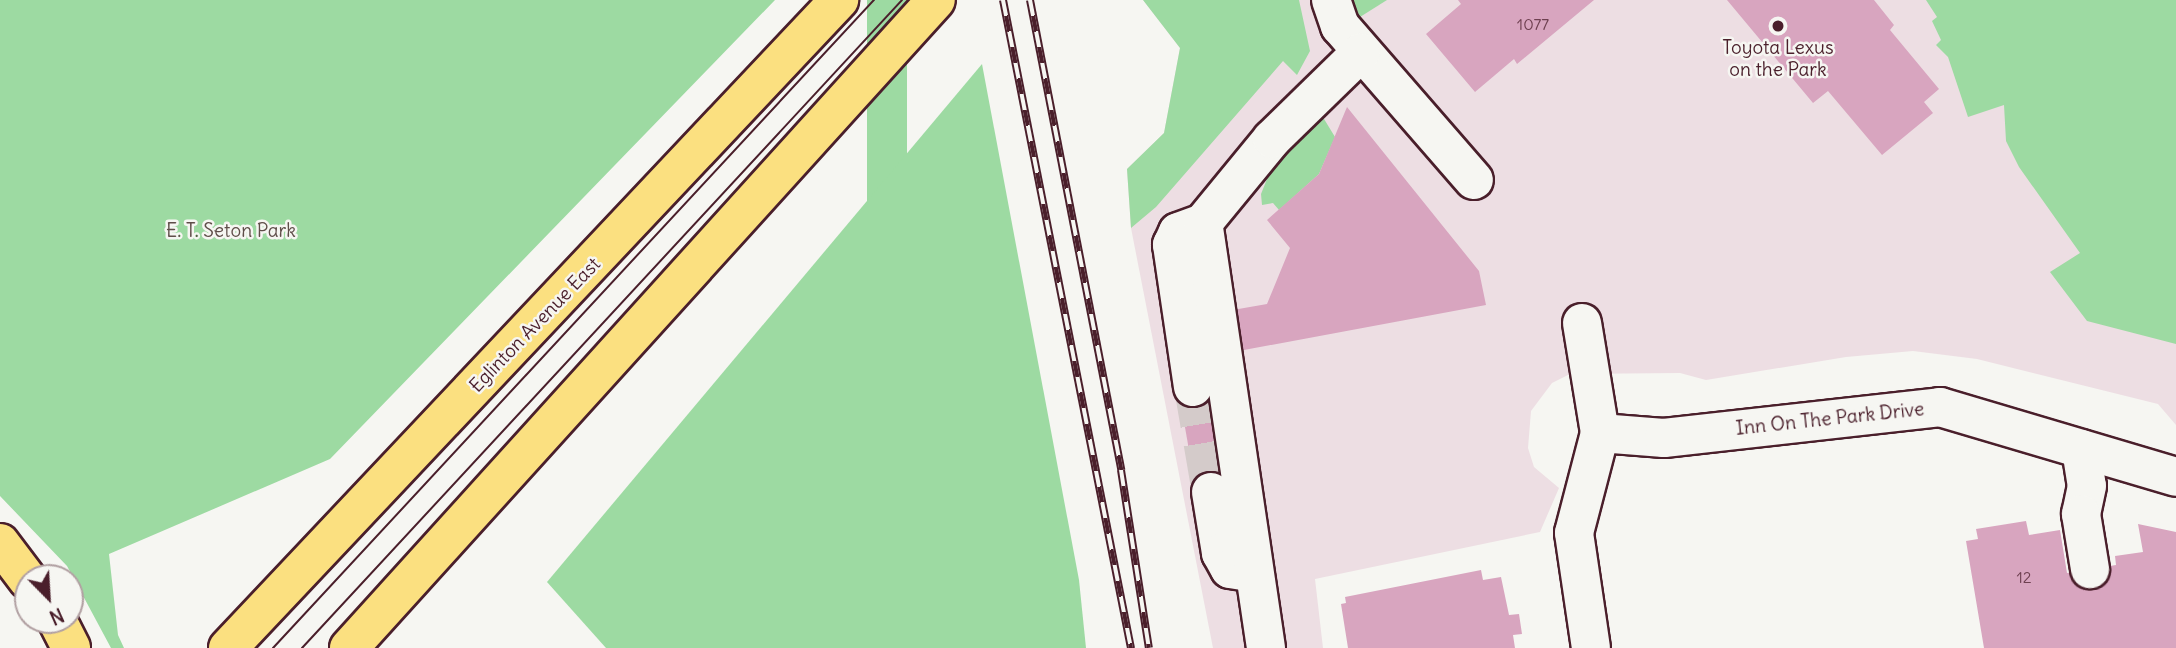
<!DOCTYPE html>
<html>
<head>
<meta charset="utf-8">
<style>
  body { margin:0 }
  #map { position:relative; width:2176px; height:648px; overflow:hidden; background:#f6f6f2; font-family:Delius,sans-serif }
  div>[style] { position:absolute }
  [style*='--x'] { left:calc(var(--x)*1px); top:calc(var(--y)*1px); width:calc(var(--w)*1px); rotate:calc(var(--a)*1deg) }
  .built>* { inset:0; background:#eddee3 }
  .green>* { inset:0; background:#9ddaa2; transform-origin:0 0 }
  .building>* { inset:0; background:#d8a5bf; transform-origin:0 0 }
  .minor-tunnel>* { height:38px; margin-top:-19px; transform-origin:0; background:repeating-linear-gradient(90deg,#d4cbca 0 38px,transparent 0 57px) }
  .roads { filter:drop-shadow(2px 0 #4a1f2b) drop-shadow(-2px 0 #4a1f2b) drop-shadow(0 2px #4a1f2b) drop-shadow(0 -2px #4a1f2b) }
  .minor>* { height:38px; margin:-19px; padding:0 19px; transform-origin:19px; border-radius:19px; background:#f6f6f2 }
  .major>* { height:38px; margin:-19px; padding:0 19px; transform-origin:19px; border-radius:19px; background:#fbe080 }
  .tram>* { height:2px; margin:-1px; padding:0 1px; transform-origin:1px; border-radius:1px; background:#4a1f2b }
  .rail>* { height:8px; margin-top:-4px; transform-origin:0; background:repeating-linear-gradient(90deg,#f6f6f2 0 16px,#4a1f2b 0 32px); box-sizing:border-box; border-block:2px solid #4a1f2b }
  .dots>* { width:19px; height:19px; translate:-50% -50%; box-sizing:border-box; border:4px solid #f6f6f2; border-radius:50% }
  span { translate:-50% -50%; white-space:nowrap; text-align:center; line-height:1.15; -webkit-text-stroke:5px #f6f6f2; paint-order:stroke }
  .number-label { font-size:16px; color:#6e4050 }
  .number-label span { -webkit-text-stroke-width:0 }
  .poi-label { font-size:19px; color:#4a1f2b }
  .park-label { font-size:19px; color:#5f4e49 }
  .street-label { font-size:19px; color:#4a1f2b }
  .north { position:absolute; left:14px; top:564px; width:70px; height:70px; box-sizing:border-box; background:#f6f6f2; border:2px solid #b1a0a2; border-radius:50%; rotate:156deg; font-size:19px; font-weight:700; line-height:28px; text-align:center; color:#4a1f2b }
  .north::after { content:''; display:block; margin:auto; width:24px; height:32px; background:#4a1f2b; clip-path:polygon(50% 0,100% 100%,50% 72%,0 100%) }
</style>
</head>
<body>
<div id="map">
  <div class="built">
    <i style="clip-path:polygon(1143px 0,2176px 0,2176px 425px,2158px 404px,1977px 359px,1913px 351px,1846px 357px,1706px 380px,1680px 373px,1570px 374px,1552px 383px,1531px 411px,1528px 448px,1534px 467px,1559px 488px,1540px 532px,1315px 579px,1323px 648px,1213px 648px,1131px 228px,1127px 169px,1164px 133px,1180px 48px)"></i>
  </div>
  <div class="green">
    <i style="clip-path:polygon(0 0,775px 0,330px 459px,109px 554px,118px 635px,124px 648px,111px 648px,67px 566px,0 496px)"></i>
    <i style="left:867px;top:0;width:40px;height:878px"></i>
    <i style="clip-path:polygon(1143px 0,1299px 0,1310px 51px,1297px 75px,1283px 61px,1156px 207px,1131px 228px,1127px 169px,1164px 133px,1180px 48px)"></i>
    <i style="clip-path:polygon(1352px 0,1387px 0,1360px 17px)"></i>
    <i style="clip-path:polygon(1926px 0,2176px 0,2176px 344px,2087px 321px,2050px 272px,2080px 253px,2019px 167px,2006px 141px,2004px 105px,1968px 117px,1948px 57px,1936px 45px,1941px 40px,1932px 21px,1937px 17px)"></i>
    <i style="clip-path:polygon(982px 64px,1079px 580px,1086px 648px,606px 648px,547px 582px)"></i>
    <i style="clip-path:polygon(1321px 114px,1335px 137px,1319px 174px,1279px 210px,1273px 203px,1262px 205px,1261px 194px,1269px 174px)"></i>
  </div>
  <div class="building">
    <i style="clip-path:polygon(1458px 0,1594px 0,1517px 64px,1514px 59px,1475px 92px,1426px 34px,1461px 4px)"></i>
    <i style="clip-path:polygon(1727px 0,1874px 0,1894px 25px,1890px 30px,1939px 89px,1924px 102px,1933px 113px,1882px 155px,1828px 91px,1813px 103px)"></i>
    <i style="clip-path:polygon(1347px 107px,1479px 271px,1486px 305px,1233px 352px,1227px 311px,1267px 304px,1290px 248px,1267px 220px,1319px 174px)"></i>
    <i style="left:1208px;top:385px;width:106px;height:30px;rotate:80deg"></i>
    <i style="clip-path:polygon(2026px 521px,2029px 535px,2060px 530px,2067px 573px,2116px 565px,2115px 556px,2143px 552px,2138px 524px,2176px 532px,2176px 648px,1984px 648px,1966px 541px,1978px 539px,1976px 529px)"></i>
    <i style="clip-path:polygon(1481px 570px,1483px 580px,1501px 577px,1509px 615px,1519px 614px,1522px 634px,1513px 635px,1515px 648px,1348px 648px,1341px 604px,1346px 603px,1345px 597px)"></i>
  </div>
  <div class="minor-tunnel">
    <i style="--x:1193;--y:387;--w:107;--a:80.3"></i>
  </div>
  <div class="roads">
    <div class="minor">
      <i style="--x:1331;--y:0;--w:28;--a:71"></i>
      <i style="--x:1340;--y:26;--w:204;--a:49"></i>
      <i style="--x:1582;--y:323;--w:111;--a:80.7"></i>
      <i style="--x:1600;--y:433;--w:103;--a:104.6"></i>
      <i style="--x:1574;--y:533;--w:116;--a:81.6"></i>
      <i style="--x:1193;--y:387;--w:144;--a:-98.4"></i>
      <i style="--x:1172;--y:245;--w:14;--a:-65"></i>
      <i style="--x:1178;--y:232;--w:27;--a:-20"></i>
      <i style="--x:1600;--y:433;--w:64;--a:4.5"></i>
      <i style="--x:1664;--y:438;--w:278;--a:-6.4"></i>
      <i style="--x:1940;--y:407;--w:246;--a:16.5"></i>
      <i style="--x:2081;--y:449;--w:37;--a:81"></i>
      <i style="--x:2087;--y:486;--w:29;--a:102"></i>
      <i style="--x:2081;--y:514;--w:56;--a:80.7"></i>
      <i style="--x:1211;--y:492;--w:62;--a:80.7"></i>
      <i style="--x:1221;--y:553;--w:18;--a:61"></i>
      <i style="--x:1230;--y:569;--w:24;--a:9"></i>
      <i style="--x:1266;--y:648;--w:430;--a:-98.4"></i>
      <i style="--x:1203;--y:223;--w:109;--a:-50.6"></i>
      <i style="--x:1272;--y:139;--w:124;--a:-44.3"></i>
    </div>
    <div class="major">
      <i style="--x:0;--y:543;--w:46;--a:52.9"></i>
      <i style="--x:57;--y:620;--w:31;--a:63"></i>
      <i style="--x:228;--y:648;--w:891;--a:-46.68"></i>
      <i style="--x:349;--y:648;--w:874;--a:-47.83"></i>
    </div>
  </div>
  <div class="tram">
    <i style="--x:273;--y:648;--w:884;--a:-47.16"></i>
    <i style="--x:302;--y:648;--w:883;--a:-47.2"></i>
  </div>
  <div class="rail">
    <i style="--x:1003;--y:0;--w:661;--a:78.83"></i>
    <i style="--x:1030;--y:0;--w:479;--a:79"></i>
    <i style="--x:1121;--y:470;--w:180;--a:81.1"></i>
  </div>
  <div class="dots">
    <i style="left:1778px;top:26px;background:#4a1f2b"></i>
  </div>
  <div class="number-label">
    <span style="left:1533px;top:24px">1077</span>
    <span style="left:2024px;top:577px">12</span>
  </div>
  <div class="poi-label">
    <span style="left:1778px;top:59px">Toyota Lexus<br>on the Park</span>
  </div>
  <div class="park-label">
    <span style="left:231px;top:231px">E. T. Seton Park</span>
  </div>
  <div class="street-label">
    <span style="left:535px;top:325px;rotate:-46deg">Eglinton Avenue East</span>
    <span style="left:1830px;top:419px;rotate:-6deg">Inn On The Park Drive</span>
  </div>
  <div class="north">N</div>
</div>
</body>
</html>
